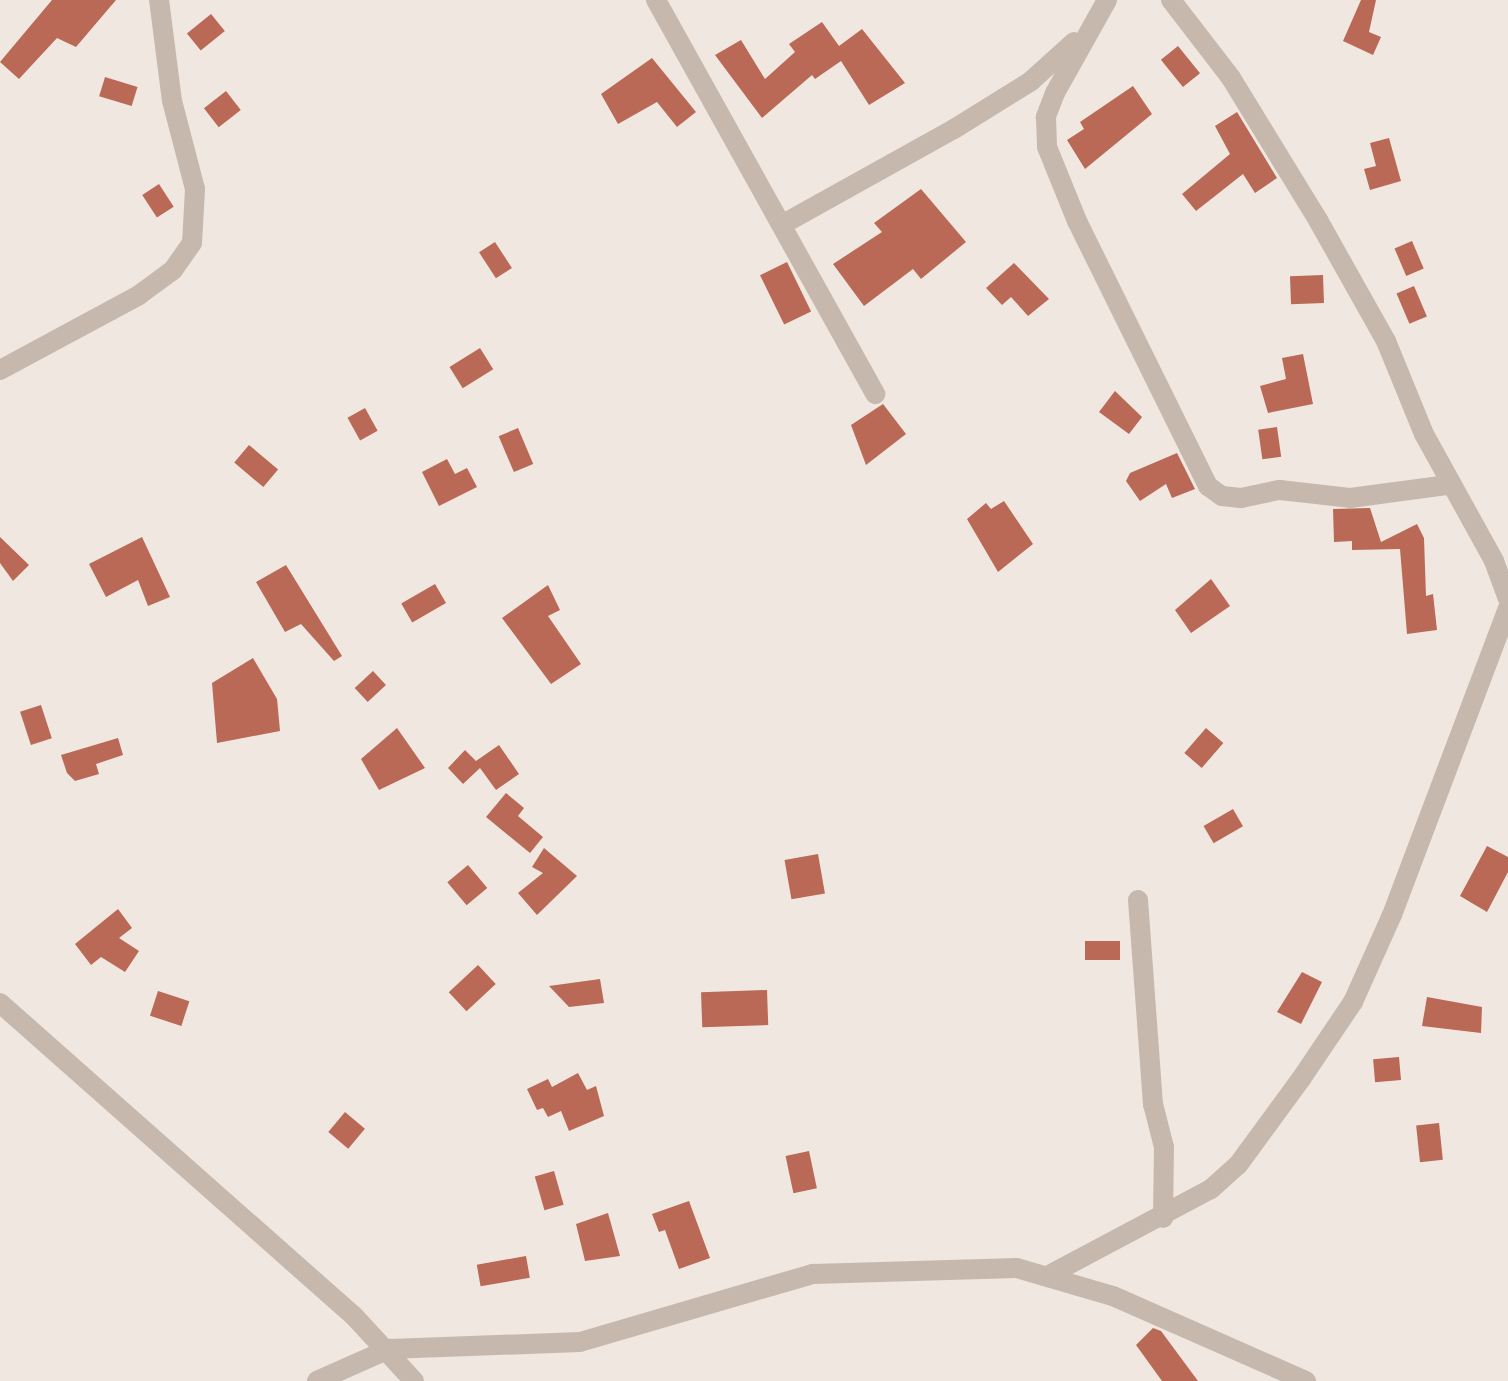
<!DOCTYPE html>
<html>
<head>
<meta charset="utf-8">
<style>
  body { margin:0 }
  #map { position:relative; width:1508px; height:1381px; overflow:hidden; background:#f0e8e0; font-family:"Golos Text",sans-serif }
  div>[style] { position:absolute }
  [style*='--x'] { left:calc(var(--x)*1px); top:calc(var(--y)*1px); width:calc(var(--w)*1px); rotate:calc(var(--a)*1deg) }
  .building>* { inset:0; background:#b96956; transform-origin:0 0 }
  .street>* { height:20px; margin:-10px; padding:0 10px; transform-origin:10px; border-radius:10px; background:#c7b8ad }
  span { translate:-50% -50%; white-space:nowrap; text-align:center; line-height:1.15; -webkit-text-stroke:7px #f8f2ec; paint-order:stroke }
</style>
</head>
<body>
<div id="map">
  <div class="building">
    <i style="clip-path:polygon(52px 0,116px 0,76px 47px,57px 38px,19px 79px,0 62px)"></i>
    <i style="clip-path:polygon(1361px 0,1376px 0,1369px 32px,1381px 37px,1373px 55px,1343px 41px)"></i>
    <i style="left:211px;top:14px;width:22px;height:31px;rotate:51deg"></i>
    <i style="clip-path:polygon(822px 22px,839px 46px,862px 29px,905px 83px,869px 105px,841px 61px,815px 79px,812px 75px,762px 118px,715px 55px,741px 40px,765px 79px,795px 52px,789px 44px)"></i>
    <i style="left:1178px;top:46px;width:35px;height:22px;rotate:51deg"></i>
    <i style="clip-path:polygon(652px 58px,696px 112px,677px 127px,657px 102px,618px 124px,601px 94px)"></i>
    <i style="left:105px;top:77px;width:34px;height:20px;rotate:17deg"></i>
    <i style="clip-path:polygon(1133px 86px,1152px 114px,1085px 169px,1067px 140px,1084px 129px,1080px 122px)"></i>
    <i style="left:226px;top:91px;width:24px;height:28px;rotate:52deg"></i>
    <i style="clip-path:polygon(1237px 112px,1277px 178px,1255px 193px,1243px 174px,1196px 211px,1182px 194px,1230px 154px,1215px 126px)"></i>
    <i style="clip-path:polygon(1389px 138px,1401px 181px,1370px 190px,1364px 169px,1376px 166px,1370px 143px)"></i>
    <i style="left:159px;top:184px;width:27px;height:20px;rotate:57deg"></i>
    <i style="clip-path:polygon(921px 189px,966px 242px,921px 279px,913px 269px,864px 306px,833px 264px,882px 232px,874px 223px)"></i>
    <i style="left:1412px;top:241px;width:30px;height:19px;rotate:67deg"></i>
    <i style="left:495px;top:242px;width:31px;height:19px;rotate:57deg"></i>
    <i style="left:787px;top:262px;width:55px;height:30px;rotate:64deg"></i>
    <i style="clip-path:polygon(1014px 263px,1049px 299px,1028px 316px,1011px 297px,1002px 305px,986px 288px)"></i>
    <i style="left:1323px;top:275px;width:28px;height:33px;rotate:88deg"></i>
    <i style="left:1414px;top:286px;width:33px;height:19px;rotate:67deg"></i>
    <i style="left:480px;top:348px;width:25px;height:36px;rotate:58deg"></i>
    <i style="clip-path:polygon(1303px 354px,1313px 404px,1268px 413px,1260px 386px,1286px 379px,1282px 358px)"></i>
    <i style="clip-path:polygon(1115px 391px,1142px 417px,1129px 434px,1099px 412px)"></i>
    <i style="clip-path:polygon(883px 404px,906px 434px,866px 465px,851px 425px)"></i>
    <i style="left:365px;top:408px;width:26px;height:20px;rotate:61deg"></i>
    <i style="left:1277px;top:427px;width:30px;height:19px;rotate:82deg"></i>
    <i style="left:518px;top:428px;width:39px;height:21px;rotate:67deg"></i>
    <i style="left:249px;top:445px;width:38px;height:23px;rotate:40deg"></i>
    <i style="clip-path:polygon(1177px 453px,1195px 489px,1172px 498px,1166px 484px,1140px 501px,1126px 481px,1130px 473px)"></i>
    <i style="clip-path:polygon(447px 459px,455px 474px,467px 468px,477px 487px,439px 506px,422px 472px)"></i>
    <i style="clip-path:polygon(1004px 501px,1033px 544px,998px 572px,967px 519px,986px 503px,991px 509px)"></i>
    <i style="clip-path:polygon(1370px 508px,1381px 542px,1417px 524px,1424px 538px,1426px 596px,1433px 594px,1437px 630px,1407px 634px,1400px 549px,1352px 550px,1352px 541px,1334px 542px,1333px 509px)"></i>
    <i style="clip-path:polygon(0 537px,29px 565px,13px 581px,0 563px)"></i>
    <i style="clip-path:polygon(142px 537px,170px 597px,148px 606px,138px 580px,106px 597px,89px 564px)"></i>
    <i style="clip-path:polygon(286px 565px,342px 656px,334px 661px,301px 624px,285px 632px,256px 582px)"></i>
    <i style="clip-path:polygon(1211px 579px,1230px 606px,1191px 633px,1175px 610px)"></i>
    <i style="left:435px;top:584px;width:22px;height:39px;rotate:60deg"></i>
    <i style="clip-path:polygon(548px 585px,560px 610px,548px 616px,581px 664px,551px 684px,502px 618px)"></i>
    <i style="clip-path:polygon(253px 658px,277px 699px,280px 731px,217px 743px,212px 683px)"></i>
    <i style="left:373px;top:671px;width:19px;height:25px;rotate:47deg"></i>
    <i style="left:41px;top:705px;width:35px;height:22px;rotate:72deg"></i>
    <i style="clip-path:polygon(397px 728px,425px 768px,379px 790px,361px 759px)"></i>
    <i style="left:1206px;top:728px;width:23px;height:33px;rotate:41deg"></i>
    <i style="clip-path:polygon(118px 738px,123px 755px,96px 764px,99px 774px,75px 781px,67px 773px,61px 755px)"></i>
    <i style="clip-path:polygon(499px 745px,519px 774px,496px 790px,480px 768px,463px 784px,448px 768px,465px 750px,476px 761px)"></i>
    <i style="clip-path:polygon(506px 793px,524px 808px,518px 816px,543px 837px,530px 853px,486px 817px)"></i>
    <i style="left:1233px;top:809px;width:20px;height:34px;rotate:60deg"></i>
    <i style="clip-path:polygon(1487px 846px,1508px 857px,1508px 872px,1487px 912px,1460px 896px)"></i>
    <i style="clip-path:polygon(544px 848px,577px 876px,537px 915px,518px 893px,543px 873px,532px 867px)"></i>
    <i style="left:818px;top:854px;width:40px;height:34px;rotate:80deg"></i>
    <i style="left:468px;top:865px;width:30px;height:27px;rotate:50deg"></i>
    <i style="clip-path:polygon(118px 909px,132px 928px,119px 938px,139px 951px,125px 972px,101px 957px,91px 965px,75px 944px)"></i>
    <i style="left:1085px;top:941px;width:35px;height:19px"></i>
    <i style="left:478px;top:965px;width:26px;height:40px;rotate:47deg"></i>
    <i style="clip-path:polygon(1302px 972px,1322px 982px,1301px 1024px,1277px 1012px)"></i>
    <i style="clip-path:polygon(600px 979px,604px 1003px,569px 1007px,549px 986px)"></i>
    <i style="left:767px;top:990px;width:35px;height:66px;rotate:88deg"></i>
    <i style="left:158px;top:991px;width:33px;height:26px;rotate:18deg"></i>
    <i style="clip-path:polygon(1427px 997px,1482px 1007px,1481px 1033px,1422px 1026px)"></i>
    <i style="left:1399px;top:1057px;width:23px;height:26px;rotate:85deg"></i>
    <i style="clip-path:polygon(578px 1073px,587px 1090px,596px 1086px,604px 1116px,569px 1131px,561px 1111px,548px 1117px,543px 1108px,537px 1110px,527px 1089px,548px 1079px,552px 1087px)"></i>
    <i style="left:345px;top:1112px;width:26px;height:26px;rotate:40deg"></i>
    <i style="left:1439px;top:1123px;width:37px;height:23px;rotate:84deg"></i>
    <i style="left:809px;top:1151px;width:38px;height:24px;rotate:78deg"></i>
    <i style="left:554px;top:1171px;width:35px;height:20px;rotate:74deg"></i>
    <i style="clip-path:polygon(689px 1201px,710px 1258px,679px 1269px,665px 1230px,659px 1232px,652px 1214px)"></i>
    <i style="clip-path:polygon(608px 1213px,620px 1256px,585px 1261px,576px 1224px)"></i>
    <i style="left:526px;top:1256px;width:22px;height:50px;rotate:80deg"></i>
    <i style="clip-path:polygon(1153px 1328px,1161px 1331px,1198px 1381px,1162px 1381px,1136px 1345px)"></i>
  </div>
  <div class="street">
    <i style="--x:656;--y:0;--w:451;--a:60.9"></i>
    <i style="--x:1107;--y:0;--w:107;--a:119.2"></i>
    <i style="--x:1055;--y:93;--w:26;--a:111"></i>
    <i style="--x:1046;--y:117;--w:30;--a:88"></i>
    <i style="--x:1047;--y:147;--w:80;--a:67.9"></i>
    <i style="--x:1077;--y:221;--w:296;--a:63.7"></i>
    <i style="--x:1208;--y:486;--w:17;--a:36"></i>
    <i style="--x:1222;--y:496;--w:19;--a:6"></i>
    <i style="--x:1241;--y:498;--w:40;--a:-12"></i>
    <i style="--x:1280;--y:490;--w:70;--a:6.5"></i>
    <i style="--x:1350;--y:498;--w:99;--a:-7.6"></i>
    <i style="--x:1171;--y:0;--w:98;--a:52.4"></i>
    <i style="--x:1231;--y:78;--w:167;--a:58.5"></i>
    <i style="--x:1318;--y:220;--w:139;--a:60.7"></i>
    <i style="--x:1386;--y:341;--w:100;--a:67.8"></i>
    <i style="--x:1424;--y:434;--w:145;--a:61.1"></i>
    <i style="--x:1494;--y:561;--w:40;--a:69.8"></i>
    <i style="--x:785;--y:223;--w:193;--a:-29.1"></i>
    <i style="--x:954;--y:129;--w:91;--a:-31.9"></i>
    <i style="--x:1031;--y:81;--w:58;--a:-42.2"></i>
    <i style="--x:0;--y:370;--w:158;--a:-28.3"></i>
    <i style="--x:139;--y:295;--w:42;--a:-36.3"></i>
    <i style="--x:173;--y:270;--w:33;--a:-55"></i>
    <i style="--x:192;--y:243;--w:54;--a:-86.8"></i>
    <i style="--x:195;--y:189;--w:91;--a:-104.6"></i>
    <i style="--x:172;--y:101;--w:102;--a:-97.3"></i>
    <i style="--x:1138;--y:900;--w:205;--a:85.8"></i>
    <i style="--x:1153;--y:1104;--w:44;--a:75.7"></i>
    <i style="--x:1164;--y:1147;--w:71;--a:90.8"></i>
    <i style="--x:0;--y:1003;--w:471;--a:41.5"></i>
    <i style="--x:353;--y:1315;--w:90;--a:47.3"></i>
    <i style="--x:1051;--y:1274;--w:181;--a:-28"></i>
    <i style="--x:1211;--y:1189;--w:36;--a:-42"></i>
    <i style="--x:1238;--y:1165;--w:107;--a:-53.8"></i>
    <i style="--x:1301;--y:1079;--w:93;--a:-56"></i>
    <i style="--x:1353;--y:1002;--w:95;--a:-65.9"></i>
    <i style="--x:1392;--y:915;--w:328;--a:-69.3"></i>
    <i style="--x:317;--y:1381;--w:79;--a:-24"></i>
    <i style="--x:389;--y:1349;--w:191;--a:-2.1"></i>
    <i style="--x:580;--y:1342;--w:243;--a:-16.3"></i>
    <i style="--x:813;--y:1274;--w:204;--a:-1.7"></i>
    <i style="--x:1017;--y:1268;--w:100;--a:16.3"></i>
    <i style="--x:1113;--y:1296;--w:211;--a:23.8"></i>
  </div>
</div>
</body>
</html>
